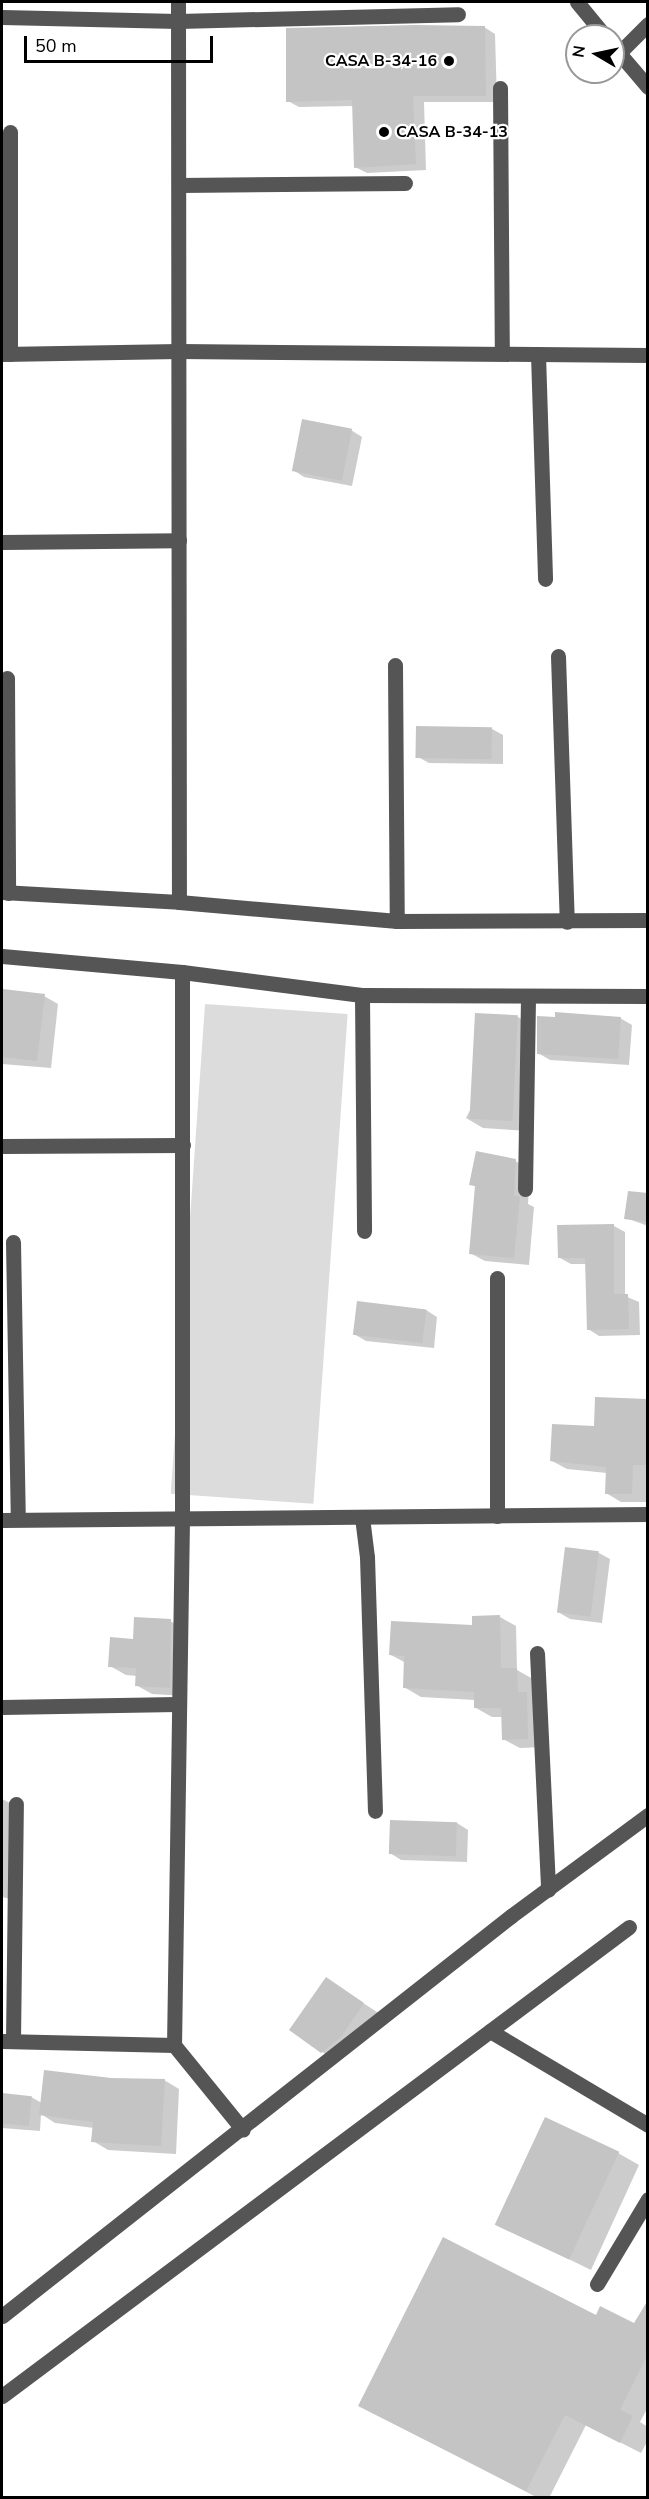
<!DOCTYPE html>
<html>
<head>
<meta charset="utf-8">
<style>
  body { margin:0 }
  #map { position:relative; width:649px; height:2499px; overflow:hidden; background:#fff; font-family:"Nunito Sans",sans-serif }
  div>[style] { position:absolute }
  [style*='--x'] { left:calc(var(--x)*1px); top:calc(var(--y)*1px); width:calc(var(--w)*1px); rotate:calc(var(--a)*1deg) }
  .green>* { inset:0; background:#dcdcdc; transform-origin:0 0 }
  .shadow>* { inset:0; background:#0003 }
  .building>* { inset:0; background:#c4c4c4; transform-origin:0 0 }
  .minor>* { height:15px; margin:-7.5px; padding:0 7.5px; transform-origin:7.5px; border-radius:7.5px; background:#555 }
  .dots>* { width:16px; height:16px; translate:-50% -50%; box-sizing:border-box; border:3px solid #fff; border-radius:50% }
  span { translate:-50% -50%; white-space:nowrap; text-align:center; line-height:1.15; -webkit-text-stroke:4.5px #fff; paint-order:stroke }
  .poi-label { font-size:16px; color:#000; font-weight:700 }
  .right { translate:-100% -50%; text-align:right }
  .left { translate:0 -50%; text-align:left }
  .frame { position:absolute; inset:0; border:3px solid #000; pointer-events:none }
  .north { position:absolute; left:565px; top:24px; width:60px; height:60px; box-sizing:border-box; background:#fff; border:2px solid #999; border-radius:50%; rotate:279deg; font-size:16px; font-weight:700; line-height:24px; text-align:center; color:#000 }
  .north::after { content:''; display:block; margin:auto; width:21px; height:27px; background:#000; clip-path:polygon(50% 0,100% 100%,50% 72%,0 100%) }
  .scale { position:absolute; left:24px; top:36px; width:189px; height:27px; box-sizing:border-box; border:3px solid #000; border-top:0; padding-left:8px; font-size:18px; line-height:21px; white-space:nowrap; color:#000; -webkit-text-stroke:4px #fff; paint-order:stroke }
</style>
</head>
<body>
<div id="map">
  <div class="green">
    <i style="left:205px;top:1004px;width:143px;height:491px;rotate:4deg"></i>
  </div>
  <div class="shadow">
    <i style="clip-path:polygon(484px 27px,495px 34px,497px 102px,424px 102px,426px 170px,367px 173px,355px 167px,354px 106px,299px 107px,288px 101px)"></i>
    <i style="clip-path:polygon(351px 430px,362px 437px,352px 486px,304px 477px,293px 470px)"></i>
    <i style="clip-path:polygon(418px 728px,492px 729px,503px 735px,503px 764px,429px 763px,418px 757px)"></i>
    <i style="clip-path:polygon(2px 991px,44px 996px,58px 1004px,51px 1068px,2px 1064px)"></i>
    <i style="clip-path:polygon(518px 1017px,534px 1026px,529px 1131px,483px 1128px,466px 1118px)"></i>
    <i style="clip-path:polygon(620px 1018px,632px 1025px,629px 1065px,550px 1060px,538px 1053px)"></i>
    <i style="clip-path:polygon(515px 1161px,530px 1169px,528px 1204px,534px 1207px,529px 1265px,485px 1261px,470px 1253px,476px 1187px,471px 1184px)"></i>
    <i style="clip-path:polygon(648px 1195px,648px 1226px,626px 1218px)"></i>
    <i style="clip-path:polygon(614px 1226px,625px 1232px,625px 1296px,639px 1302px,640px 1335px,599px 1336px,588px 1329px,587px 1264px,571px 1264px,560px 1258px)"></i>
    <i style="clip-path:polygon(426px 1310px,437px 1317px,434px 1348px,366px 1341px,354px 1334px)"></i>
    <i style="clip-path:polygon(648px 1401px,647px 1502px,621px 1502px,606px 1493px,607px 1473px,567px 1469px,552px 1461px,595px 1428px)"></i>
    <i style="clip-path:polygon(566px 1549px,599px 1553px,610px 1559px,602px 1623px,570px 1619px,558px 1612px)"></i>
    <i style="clip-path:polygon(500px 1617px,516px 1626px,517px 1670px,533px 1679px,544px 1747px,520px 1748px,503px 1739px,503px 1717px,492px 1717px,476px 1708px,475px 1700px,421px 1697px,404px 1687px,406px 1663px,391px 1655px)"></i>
    <i style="clip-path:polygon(170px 1621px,187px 1630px,186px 1696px,152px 1694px,136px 1685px,137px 1676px,126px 1675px,110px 1666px,134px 1640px)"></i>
    <i style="clip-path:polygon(2px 1799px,20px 1808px,16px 1900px,2px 1897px)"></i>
    <i style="clip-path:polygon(457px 1823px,468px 1830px,467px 1862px,401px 1860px,390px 1853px)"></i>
    <i style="clip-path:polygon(326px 1979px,380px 2014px,338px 2061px,322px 2052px)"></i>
    <i style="clip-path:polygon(111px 2080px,164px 2080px,179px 2089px,176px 2154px,108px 2150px,93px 2141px,94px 2128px,55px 2123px,41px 2114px,40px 2131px,2px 2128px,2px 2095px,31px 2097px,42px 2103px)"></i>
    <i style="clip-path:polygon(618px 2153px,639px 2165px,591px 2270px,497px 2224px)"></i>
    <i style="clip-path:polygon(648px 2303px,648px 2407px,640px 2422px,648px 2427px,648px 2440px,641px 2453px,586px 2425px,549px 2498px,538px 2498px,360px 2406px,596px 2317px,634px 2325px)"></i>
  </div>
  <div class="building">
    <i style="clip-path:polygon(415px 25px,485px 26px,486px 96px,413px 96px,416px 164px,354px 168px,352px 100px,286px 102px,286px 28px)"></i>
    <i style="left:302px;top:419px;width:51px;height:53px;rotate:11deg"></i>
    <i style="left:416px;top:726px;width:76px;height:32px;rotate:1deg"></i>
    <i style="clip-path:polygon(3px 989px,45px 994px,37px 1061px,2px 1057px)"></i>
    <i style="clip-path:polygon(555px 1012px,621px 1017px,618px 1059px,537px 1054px,537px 1016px,555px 1017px)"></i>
    <i style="left:475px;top:1013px;width:43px;height:106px;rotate:3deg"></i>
    <i style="clip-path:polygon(476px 1151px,516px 1159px,514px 1196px,520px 1197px,514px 1258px,469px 1254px,475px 1186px,469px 1185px)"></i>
    <i style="clip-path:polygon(628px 1191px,648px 1193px,648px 1222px,624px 1219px)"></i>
    <i style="clip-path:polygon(614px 1224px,614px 1294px,628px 1294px,629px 1329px,587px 1330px,585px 1258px,558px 1258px,557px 1225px)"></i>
    <i style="left:357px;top:1301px;width:70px;height:34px;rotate:7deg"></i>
    <i style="clip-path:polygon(595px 1397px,648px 1399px,648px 1465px,633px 1465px,632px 1494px,605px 1494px,606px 1467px,550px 1461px,552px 1424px,594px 1426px)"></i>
    <i style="left:565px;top:1547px;width:34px;height:66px;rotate:7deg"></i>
    <i style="clip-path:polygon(500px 1615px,501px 1668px,517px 1668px,518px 1692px,527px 1692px,528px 1739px,502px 1740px,501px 1708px,474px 1708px,474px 1692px,403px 1688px,404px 1656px,389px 1655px,391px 1621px,472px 1625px,472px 1616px)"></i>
    <i style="clip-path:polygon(134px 1617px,171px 1619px,170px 1688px,135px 1686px,136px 1668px,108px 1667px,110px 1637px,133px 1639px)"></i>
    <i style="left:390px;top:1820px;width:67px;height:34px;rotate:2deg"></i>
    <i style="clip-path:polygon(326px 1977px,364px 2003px,341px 2037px,321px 2053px,289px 2030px)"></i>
    <i style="clip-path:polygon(44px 2070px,111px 2078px,165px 2079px,161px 2146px,91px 2142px,93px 2122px,39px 2115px)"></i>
    <i style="left:2px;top:2093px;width:30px;height:30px;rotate:6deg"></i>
    <i style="left:545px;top:2117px;width:82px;height:119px;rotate:25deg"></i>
    <i style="clip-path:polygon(443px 2237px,596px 2315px,600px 2306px,634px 2323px,648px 2300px,648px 2354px,620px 2410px,633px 2416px,620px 2443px,565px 2415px,526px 2491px,358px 2406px)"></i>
  </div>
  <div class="minor">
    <i style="--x:178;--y:2;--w:900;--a:89.94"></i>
    <i style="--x:577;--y:2;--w:44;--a:50.5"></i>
    <i style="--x:2;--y:17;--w:176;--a:1.3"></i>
    <i style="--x:178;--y:21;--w:280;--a:-1.4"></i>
    <i style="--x:613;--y:46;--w:54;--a:49.5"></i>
    <i style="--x:619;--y:53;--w:41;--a:-45"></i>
    <i style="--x:500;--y:88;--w:265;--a:89.6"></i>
    <i style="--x:179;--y:185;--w:226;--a:-0.5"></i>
    <i style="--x:2;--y:354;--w:177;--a:-1"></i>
    <i style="--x:179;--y:351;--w:469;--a:0.5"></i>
    <i style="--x:10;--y:354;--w:222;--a:-90"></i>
    <i style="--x:538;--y:354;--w:225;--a:88.2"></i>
    <i style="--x:2;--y:542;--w:177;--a:-0.6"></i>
    <i style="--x:558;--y:656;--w:266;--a:88.1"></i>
    <i style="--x:395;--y:665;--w:256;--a:89.6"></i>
    <i style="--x:7;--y:678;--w:215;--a:89.7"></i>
    <i style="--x:2;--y:892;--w:177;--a:3.2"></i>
    <i style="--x:179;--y:902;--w:219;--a:5"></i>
    <i style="--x:397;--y:921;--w:251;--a:-0.2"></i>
    <i style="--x:2;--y:956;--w:181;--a:5.1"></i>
    <i style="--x:182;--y:972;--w:181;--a:7.3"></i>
    <i style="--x:362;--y:995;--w:286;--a:0.2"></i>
    <i style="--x:182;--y:972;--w:548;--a:90"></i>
    <i style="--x:182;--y:1520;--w:525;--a:90.87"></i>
    <i style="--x:174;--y:2045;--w:109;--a:50.9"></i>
    <i style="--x:362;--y:995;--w:236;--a:89.5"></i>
    <i style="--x:2;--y:1146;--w:181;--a:-0.3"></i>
    <i style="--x:525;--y:1189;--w:191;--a:-89.1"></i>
    <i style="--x:13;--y:1242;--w:277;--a:89"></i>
    <i style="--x:497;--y:1278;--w:238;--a:90"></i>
    <i style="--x:362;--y:1517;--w:40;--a:82.9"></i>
    <i style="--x:367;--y:1557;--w:254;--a:88.2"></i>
    <i style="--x:2;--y:1520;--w:646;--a:-0.53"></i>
    <i style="--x:537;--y:1653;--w:237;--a:87.3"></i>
    <i style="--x:2;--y:1707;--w:175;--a:-1"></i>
    <i style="--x:490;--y:2031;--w:184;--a:30.7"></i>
    <i style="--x:2;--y:2041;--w:172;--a:1.3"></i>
    <i style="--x:13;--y:2041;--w:237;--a:-89.3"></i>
    <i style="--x:597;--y:2284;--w:99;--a:-59"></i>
    <i style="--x:2;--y:2316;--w:647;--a:-38.16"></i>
    <i style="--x:511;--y:1916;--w:170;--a:-36.4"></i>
    <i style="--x:2;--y:2396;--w:783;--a:-36.8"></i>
  </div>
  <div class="dots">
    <i style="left:449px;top:61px;background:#000"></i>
    <i style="left:384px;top:132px;background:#000"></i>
  </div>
  <div class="poi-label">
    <span class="right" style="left:437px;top:61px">CASA B-34-16</span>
    <span class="left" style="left:396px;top:132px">CASA B-34-13</span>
  </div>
  <div class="frame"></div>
  <div class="north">N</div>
  <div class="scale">50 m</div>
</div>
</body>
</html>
